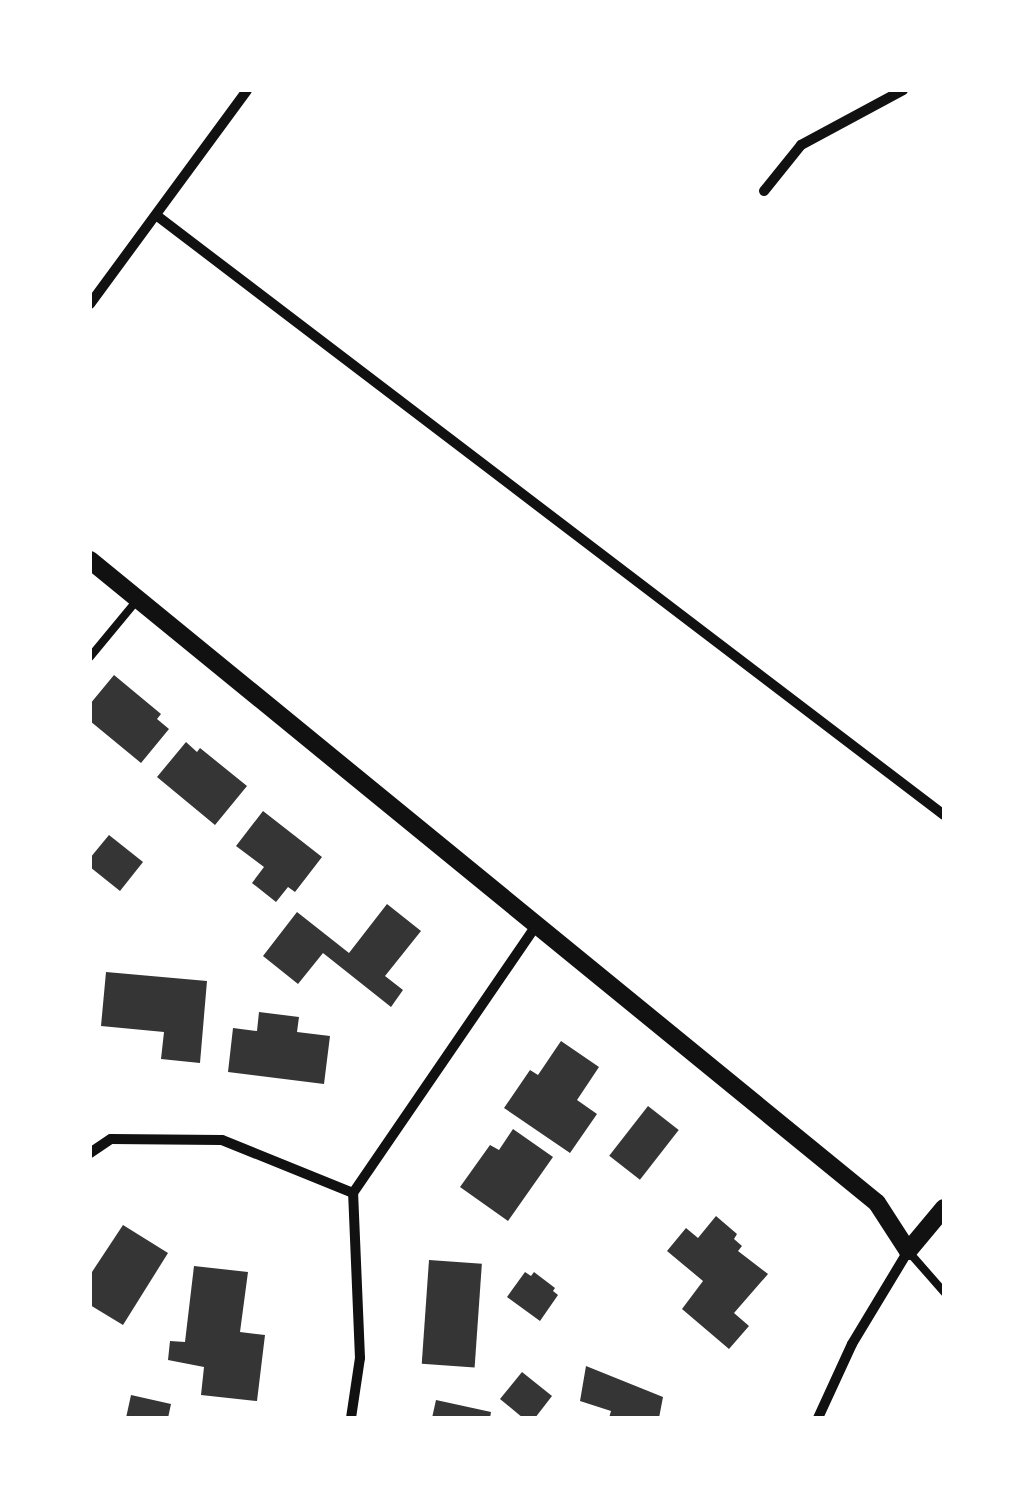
<!DOCTYPE html>
<html>
<head>
<meta charset="utf-8">
<style>
  body { margin:0 }
  #map { position:relative; width:1034px; height:1508px; overflow:hidden; background:#fff; font-family:Georgia,serif }
  div>[style] { position:absolute }
  [style*='--x'] { left:calc(var(--x)*1px); top:calc(var(--y)*1px); width:calc(var(--w)*1px); rotate:calc(var(--a)*1deg) }
  .building>* { inset:0; background:#353535; transform-origin:0 0 }
  .service>* { height:8px; margin:-4px; padding:0 4px; transform-origin:4px; border-radius:4px; background:#111 }
  .minor>* { height:10px; margin:-5px; padding:0 5px; transform-origin:5px; border-radius:5px; background:#111 }
  .tertiary>* { height:18px; margin:-9px; padding:0 9px; transform-origin:9px; border-radius:9px; background:#111 }
  span { translate:-50% -50%; white-space:nowrap; text-align:center; line-height:1.15; -webkit-text-stroke:8px #fff; paint-order:stroke }
  .frame { position:absolute; inset:0; border:92px solid #fff; pointer-events:none }
</style>
</head>
<body>
<div id="map">
  <div class="building">
    <i style="clip-path:polygon(114px 675px,161px 714px,157px 719px,169px 729px,141px 763px,90px 721px,90px 704px)"></i>
    <i style="clip-path:polygon(186px 742px,197px 752px,200px 748px,247px 786px,215px 825px,157px 777px)"></i>
    <i style="clip-path:polygon(263px 811px,322px 857px,295px 892px,288px 887px,276px 902px,252px 883px,264px 867px,236px 846px)"></i>
    <i style="clip-path:polygon(109px 835px,143px 862px,120px 891px,90px 867px,90px 858px)"></i>
    <i style="clip-path:polygon(387px 904px,421px 931px,385px 976px,403px 990px,391px 1007px,323px 953px,298px 984px,263px 956px,297px 912px,349px 953px)"></i>
    <i style="clip-path:polygon(106px 972px,207px 981px,200px 1063px,161px 1059px,164px 1032px,101px 1026px)"></i>
    <i style="clip-path:polygon(259px 1012px,299px 1017px,297px 1032px,330px 1036px,324px 1084px,228px 1072px,233px 1028px,257px 1031px)"></i>
    <i style="clip-path:polygon(561px 1041px,599px 1067px,577px 1100px,597px 1114px,570px 1153px,504px 1108px,530px 1070px,538px 1075px)"></i>
    <i style="left:648px;top:1106px;width:39px;height:63px;rotate:38deg"></i>
    <i style="clip-path:polygon(513px 1129px,553px 1157px,508px 1221px,460px 1187px,490px 1145px,499px 1150px)"></i>
    <i style="clip-path:polygon(716px 1216px,737px 1234px,734px 1239px,742px 1246px,738px 1251px,768px 1274px,734px 1313px,749px 1326px,729px 1349px,682px 1309px,703px 1281px,667px 1251px,686px 1228px,698px 1238px)"></i>
    <i style="clip-path:polygon(123px 1225px,168px 1253px,123px 1325px,90px 1305px,90px 1275px)"></i>
    <i style="left:429px;top:1260px;width:53px;height:104px;rotate:4deg"></i>
    <i style="clip-path:polygon(194px 1266px,248px 1272px,240px 1332px,265px 1335px,257px 1401px,201px 1395px,204px 1367px,168px 1360px,170px 1341px,185px 1342px)"></i>
    <i style="clip-path:polygon(525px 1272px,531px 1276px,534px 1272px,555px 1288px,553px 1291px,558px 1295px,540px 1321px,507px 1297px)"></i>
    <i style="clip-path:polygon(586px 1366px,663px 1397px,659px 1418px,609px 1418px,611px 1411px,580px 1401px)"></i>
    <i style="clip-path:polygon(522px 1372px,552px 1396px,535px 1418px,523px 1418px,500px 1399px)"></i>
    <i style="clip-path:polygon(131px 1395px,171px 1404px,168px 1418px,126px 1418px)"></i>
    <i style="clip-path:polygon(436px 1400px,491px 1412px,490px 1418px,432px 1418px)"></i>
  </div>
  <div class="service">
    <i style="--x:90;--y:657;--w:75;--a:-50.4"></i>
    <i style="--x:908;--y:1251;--w:55;--a:48.7"></i>
  </div>
  <div class="minor">
    <i style="--x:764;--y:191;--w:59;--a:-51.2"></i>
    <i style="--x:801;--y:145;--w:116;--a:-28.3"></i>
    <i style="--x:156;--y:215;--w:990;--a:37.29"></i>
    <i style="--x:90;--y:304;--w:265;--a:-53.7"></i>
    <i style="--x:90;--y:1153;--w:25;--a:-34"></i>
    <i style="--x:111;--y:1139;--w:111;--a:0.5"></i>
    <i style="--x:222;--y:1140;--w:141;--a:22"></i>
    <i style="--x:351;--y:1418;--w:61;--a:-81.5"></i>
    <i style="--x:360;--y:1358;--w:165;--a:-92.4"></i>
    <i style="--x:353;--y:1193;--w:327;--a:-55.6"></i>
    <i style="--x:818;--y:1418;--w:81;--a:-65.3"></i>
    <i style="--x:852;--y:1344;--w:109;--a:-58.9"></i>
  </div>
  <div class="tertiary">
    <i style="--x:90;--y:560;--w:1016;--a:39.25"></i>
    <i style="--x:877;--y:1203;--w:57;--a:57.1"></i>
    <i style="--x:908;--y:1251;--w:56;--a:-50.1"></i>
  </div>
  <div class="frame"></div>
</div>
</body>
</html>
